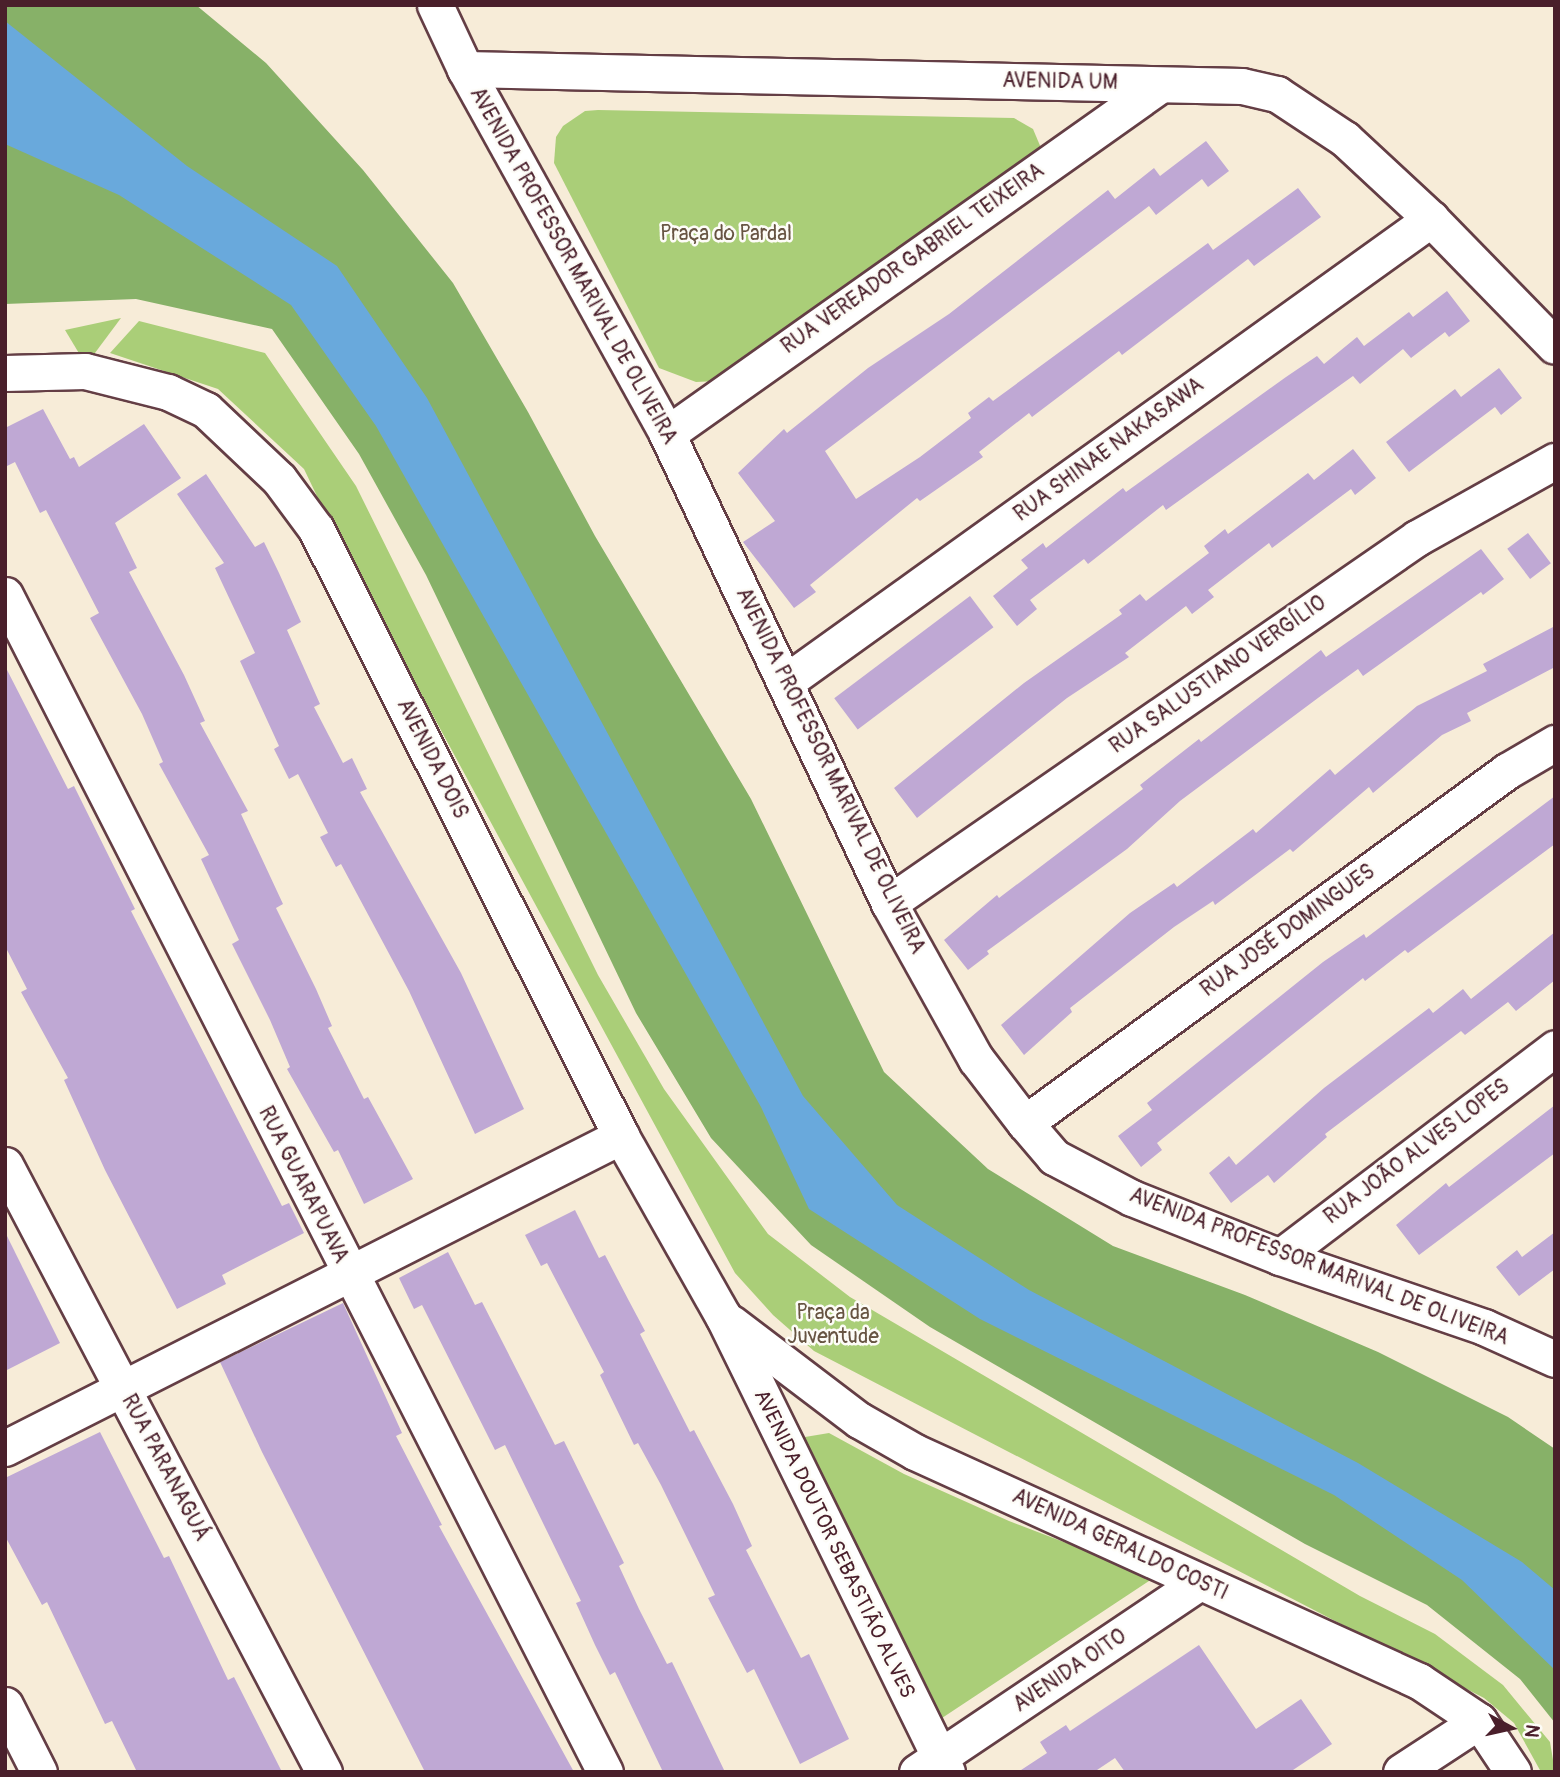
<!DOCTYPE html>
<html>
<head>
<meta charset="utf-8">
<style>
  body { margin:0 }
  #map { position:relative; width:1560px; height:1777px; overflow:hidden; background:#f7ecd8; font-family:Pangolin,sans-serif }
  div>[style] { position:absolute }
  [style*='--x'] { left:calc(var(--x)*1px); top:calc(var(--y)*1px); width:calc(var(--w)*1px); rotate:calc(var(--a)*1deg) }
  .green>* { inset:0; background:#aace78 }
  .forest>* { inset:0; background:#87b168 }
  .water>* { inset:0; background:#69a9dc }
  .building>* { inset:0; background:#bfa8d4; transform-origin:0 0 }
  .roads { filter:drop-shadow(2px 0 #643e45) drop-shadow(-2px 0 #643e45) drop-shadow(0 2px #643e45) drop-shadow(0 -2px #643e45) }
  .street>* { height:35px; margin:-17.5px; padding:0 17.5px; transform-origin:17.5px; border-radius:17.5px; background:#fff }
  span { translate:-50% -50%; white-space:nowrap; text-align:center; line-height:1.15; -webkit-text-stroke:5px #fdfcf7; paint-order:stroke }
  .street-label { font-size:21px; color:#4a1f2b }
  .park-label { font-size:21px; color:#675442 }
  .frame { position:absolute; inset:0; border:7px solid #4a1f2b; pointer-events:none }
  .north { position:absolute; left:1476px; top:1693px; width:70px; height:70px; -webkit-text-stroke:5px #fdfcf7; paint-order:stroke; rotate:98deg; font-size:19px; font-weight:700; line-height:28px; text-align:center; color:#4a1f2b }
  .north::after { content:''; display:block; margin:auto; width:24px; height:32px; background:#4a1f2b; clip-path:polygon(50% 0,100% 100%,50% 72%,0 100%) }
</style>
</head>
<body>
<div id="map">
  <div class="green">
    <i style="clip-path:polygon(598px 110px,1014px 118px,1033px 129px,1041px 148px,716px 381px,696px 382px,659px 368px,554px 163px,556px 137px,563px 126px,585px 111px)"></i>
    <i style="clip-path:polygon(121px 318px,86px 365px,65px 330px)"></i>
    <i style="clip-path:polygon(139px 321px,265px 353px,356px 486px,598px 975px,664px 1089px,768px 1234px,850px 1297px,1360px 1596px,1435px 1634px,1503px 1685px,1550px 1742px,1555px 1772px,1541px 1772px,1514px 1723px,1484px 1698px,814px 1351px,773px 1315px,735px 1273px,339px 542px,304px 469px,218px 389px,110px 353px)"></i>
    <i style="clip-path:polygon(829px 1433px,904px 1474px,1009px 1521px,1155px 1577px,939px 1720px,806px 1466px,805px 1437px)"></i>
  </div>
  <div class="forest">
    <i style="clip-path:polygon(5px 5px,196px 5px,266px 63px,363px 170px,453px 283px,528px 412px,595px 536px,751px 799px,884px 1072px,988px 1169px,1113px 1246px,1245px 1295px,1378px 1352px,1508px 1417px,1555px 1449px,1555px 1723px,1520px 1679px,1427px 1605px,1305px 1544px,930px 1327px,811px 1245px,711px 1138px,636px 1013px,426px 575px,359px 454px,272px 329px,136px 299px,5px 304px)"></i>
  </div>
  <div class="water">
    <i style="clip-path:polygon(5px 21px,187px 166px,337px 266px,427px 398px,803px 1096px,897px 1205px,1029px 1290px,1358px 1463px,1522px 1562px,1555px 1590px,1555px 1670px,1462px 1580px,1334px 1495px,980px 1319px,809px 1209px,761px 1107px,376px 426px,291px 305px,119px 195px,5px 144px)"></i>
  </div>
  <div class="building">
    <i style="clip-path:polygon(1206px 141px,1229px 171px,1208px 187px,1202px 179px,1156px 215px,1149px 206px,825px 451px,856px 499px,920px 457px,971px 418px,968px 413px,989px 397px,993px 401px,1208px 243px,1213px 250px,1298px 188px,1321px 217px,1254px 266px,1248px 259px,1122px 355px,1119px 351px,1032px 417px,1029px 413px,979px 452px,983px 457px,920px 501px,917px 498px,810px 585px,816px 592px,794px 608px,743px 542px,775px 521px,738px 473px,784px 429px,787px 433px,868px 368px,949px 314px,1108px 190px,1115px 199px,1154px 168px,1160px 176px)"></i>
    <i style="clip-path:polygon(1447px 291px,1470px 321px,1449px 337px,1445px 332px,1411px 358px,1403px 349px,1360px 384px,1353px 376px,1166px 510px,1163px 505px,1088px 564px,1084px 559px,1030px 600px,1037px 609px,1017px 626px,993px 596px,1028px 568px,1021px 560px,1043px 543px,1046px 548px,1123px 488px,1126px 492px,1286px 377px,1317px 356px,1324px 364px,1357px 337px,1364px 346px,1409px 312px,1413px 317px)"></i>
    <i style="clip-path:polygon(1499px 368px,1522px 398px,1501px 415px,1495px 407px,1409px 472px,1386px 442px,1455px 389px,1461px 397px)"></i>
    <i style="clip-path:polygon(43px 409px,70px 459px,74px 457px,79px 467px,144px 424px,181px 478px,115px 523px,137px 568px,129px 572px,184px 675px,205px 721px,200px 723px,248px 811px,241px 814px,283px 904px,276px 908px,316px 989px,332px 1026px,328px 1028px,364px 1099px,368px 1097px,413px 1179px,364px 1204px,338px 1150px,334px 1152px,287px 1069px,290px 1067px,270px 1020px,232px 944px,239px 940px,201px 859px,209px 855px,159px 764px,163px 762px,142px 714px,90px 618px,99px 613px,46px 510px,40px 513px,15px 462px,5px 467px,5px 428px)"></i>
    <i style="clip-path:polygon(1353px 449px,1376px 478px,1355px 495px,1351px 489px,1272px 548px,1269px 543px,1208px 590px,1214px 597px,1192px 614px,1186px 606px,1125px 653px,1129px 657px,1067px 698px,917px 818px,894px 788px,1024px 683px,1122px 614px,1119px 610px,1140px 594px,1146px 601px,1209px 553px,1204px 546px,1225px 529px,1228px 534px,1308px 473px,1314px 480px)"></i>
    <i style="clip-path:polygon(206px 474px,255px 547px,264px 542px,279px 573px,301px 622px,287px 630px,320px 704px,314px 707px,343px 763px,352px 758px,367px 789px,360px 792px,461px 973px,524px 1109px,475px 1134px,409px 991px,341px 864px,336px 867px,320px 837px,328px 833px,298px 774px,289px 779px,274px 749px,279px 746px,240px 661px,255px 653px,215px 568px,224px 563px,177px 494px)"></i>
    <i style="left:1528px;top:533px;width:38px;height:26px;rotate:53deg"></i>
    <i style="clip-path:polygon(1481px 549px,1504px 579px,1483px 595px,1481px 592px,1363px 676px,1358px 669px,1322px 695px,1180px 801px,1127px 849px,987px 951px,989px 954px,968px 970px,944px 940px,997px 895px,999px 898px,1143px 789px,1140px 785px,1199px 739px,1201px 742px,1321px 650px,1326px 657px)"></i>
    <i style="left:970px;top:596px;width:39px;height:170px;rotate:53deg"></i>
    <i style="clip-path:polygon(1555px 626px,1555px 667px,1467px 713px,1471px 721px,1442px 735px,1373px 793px,1369px 787px,1293px 852px,1290px 849px,1215px 905px,1213px 901px,1174px 927px,1070px 1008px,1072px 1012px,1024px 1055px,1001px 1025px,1130px 913px,1174px 883px,1177px 887px,1253px 829px,1256px 833px,1330px 769px,1335px 775px,1417px 706px,1487px 671px,1483px 664px)"></i>
    <i style="clip-path:polygon(5px 666px,68px 789px,74px 786px,135px 909px,131px 911px,282px 1206px,289px 1203px,304px 1233px,222px 1275px,226px 1284px,177px 1309px,105px 1170px,64px 1080px,68px 1078px,21px 992px,27px 989px,5px 946px)"></i>
    <i style="clip-path:polygon(1555px 796px,1555px 844px,1408px 953px,1405px 950px,1365px 981px,1363px 978px,1157px 1143px,1162px 1150px,1141px 1167px,1118px 1136px,1152px 1110px,1147px 1103px,1323px 962px,1364px 934px,1366px 938px)"></i>
    <i style="clip-path:polygon(1555px 932px,1555px 980px,1516px 1011px,1508px 1002px,1465px 1035px,1461px 1031px,1325px 1134px,1327px 1137px,1274px 1183px,1268px 1175px,1231px 1203px,1209px 1173px,1229px 1156px,1236px 1165px,1324px 1088px,1429px 1008px,1433px 1013px,1463px 989px,1471px 999px)"></i>
    <i style="clip-path:polygon(1555px 1105px,1555px 1153px,1419px 1255px,1396px 1225px,1446px 1183px,1449px 1187px)"></i>
    <i style="clip-path:polygon(575px 1210px,599px 1258px,605px 1255px,629px 1301px,645px 1331px,640px 1334px,690px 1432px,694px 1430px,733px 1504px,752px 1546px,746px 1550px,801px 1658px,809px 1654px,849px 1739px,800px 1764px,754px 1669px,747px 1673px,708px 1598px,715px 1595px,661px 1485px,638px 1443px,634px 1445px,600px 1375px,604px 1372px,547px 1263px,541px 1266px,525px 1235px)"></i>
    <i style="clip-path:polygon(5px 1232px,60px 1343px,5px 1371px)"></i>
    <i style="clip-path:polygon(1555px 1232px,1555px 1269px,1519px 1296px,1496px 1267px,1517px 1250px,1522px 1257px)"></i>
    <i style="clip-path:polygon(448px 1252px,475px 1305px,482px 1302px,555px 1445px,564px 1441px,624px 1563px,619px 1566px,639px 1609px,667px 1664px,672px 1662px,725px 1772px,663px 1772px,615px 1672px,610px 1675px,595px 1645px,576px 1603px,581px 1601px,505px 1445px,495px 1450px,422px 1305px,414px 1309px,399px 1278px)"></i>
    <i style="clip-path:polygon(343px 1303px,402px 1433px,396px 1436px,442px 1525px,439px 1526px,574px 1772px,425px 1772px,262px 1452px,220px 1362px)"></i>
    <i style="clip-path:polygon(100px 1432px,164px 1558px,169px 1556px,228px 1680px,234px 1677px,282px 1772px,137px 1772px,112px 1721px,105px 1724px,47px 1602px,42px 1605px,5px 1536px,5px 1478px)"></i>
    <i style="clip-path:polygon(1199px 1645px,1256px 1729px,1301px 1699px,1332px 1744px,1290px 1772px,1125px 1772px,1115px 1758px,1094px 1772px,1018px 1772px,1047px 1753px,1040px 1742px,1066px 1725px,1070px 1731px)"></i>
  </div>
  <div class="roads">
    <div class="street">
      <i style="--x:435;--y:5;--w:71;--a:64.9"></i>
      <i style="--x:465;--y:69;--w:417;--a:61"></i>
      <i style="--x:667;--y:434;--w:519;--a:64.67"></i>
      <i style="--x:889;--y:903;--w:179;--a:60.9"></i>
      <i style="--x:976;--y:1059;--w:81;--a:52.6"></i>
      <i style="--x:1025;--y:1123;--w:45;--a:49.5"></i>
      <i style="--x:1054;--y:1157;--w:88;--a:27.7"></i>
      <i style="--x:1132;--y:1198;--w:159;--a:21.7"></i>
      <i style="--x:1280;--y:1257;--w:216;--a:18.9"></i>
      <i style="--x:1484;--y:1327;--w:78;--a:24.3"></i>
      <i style="--x:465;--y:69;--w:777;--a:1.25"></i>
      <i style="--x:1242;--y:86;--w:36;--a:13"></i>
      <i style="--x:1277;--y:94;--w:82;--a:33.5"></i>
      <i style="--x:1345;--y:139;--w:117;--a:42.9"></i>
      <i style="--x:1431;--y:219;--w:177;--a:45.7"></i>
      <i style="--x:5;--y:373;--w:80;--a:-1.4"></i>
      <i style="--x:85;--y:371;--w:86;--a:14.2"></i>
      <i style="--x:168;--y:392;--w:42;--a:25.3"></i>
      <i style="--x:206;--y:410;--w:100;--a:43.4"></i>
      <i style="--x:279;--y:479;--w:62;--a:53.5"></i>
      <i style="--x:316;--y:529;--w:679;--a:63.32"></i>
      <i style="--x:621;--y:1136;--w:207;--a:60.5"></i>
      <i style="--x:723;--y:1316;--w:508;--a:63.84"></i>
      <i style="--x:667;--y:434;--w:604;--a:-35.3"></i>
      <i style="--x:5;--y:595;--w:1321;--a:62.99"></i>
      <i style="--x:787;--y:681;--w:793;--a:-35.66"></i>
      <i style="--x:889;--y:903;--w:642;--a:-34.66"></i>
      <i style="--x:1417;--y:538;--w:158;--a:-29.2"></i>
      <i style="--x:1025;--y:1123;--w:597;--a:-36.14"></i>
      <i style="--x:1507;--y:771;--w:56;--a:-30.3"></i>
      <i style="--x:5;--y:1165;--w:686;--a:62.28"></i>
      <i style="--x:1280;--y:1257;--w:345;--a:-37.2"></i>
      <i style="--x:731;--y:1323;--w:161;--a:37.2"></i>
      <i style="--x:859;--y:1420;--w:64;--a:29.7"></i>
      <i style="--x:915;--y:1452;--w:554;--a:24.44"></i>
      <i style="--x:1419;--y:1681;--w:72;--a:33.7"></i>
      <i style="--x:1479;--y:1721;--w:61;--a:56.3"></i>
      <i style="--x:5;--y:1448;--w:691;--a:-26.86"></i>
      <i style="--x:5;--y:1705;--w:75;--a:63.1"></i>
      <i style="--x:917;--y:1772;--w:341;--a:-33.9"></i>
      <i style="--x:1401;--y:1772;--w:93;--a:-33.2"></i>
    </div>
  </div>
  <div class="street-label">
    <span style="left:1060px;top:82px;rotate:1deg">AVENIDA UM</span>
    <span style="left:913px;top:259px;rotate:-35deg">RUA VEREADOR GABRIEL TEIXEIRA</span>
    <span style="left:573px;top:266px;rotate:61deg">AVENIDA PROFESSOR MARIVAL DE OLIVEIRA</span>
    <span style="left:1109px;top:450px;rotate:-36deg">RUA SHINAE NAKASAWA</span>
    <span style="left:1218px;top:675px;rotate:-35deg">RUA SALUSTIANO VERGÍLIO</span>
    <span style="left:432px;top:759px;rotate:63deg">AVENIDA DOIS</span>
    <span style="left:830px;top:771px;rotate:64deg">AVENIDA PROFESSOR MARIVAL DE OLIVEIRA</span>
    <span style="left:1288px;top:931px;rotate:-36deg">RUA JOSÉ DOMINGUES</span>
    <span style="left:1417px;top:1152px;rotate:-37deg">RUA JOÃO ALVES LOPES</span>
    <span style="left:303px;top:1185px;rotate:63deg">RUA GUARAPUAVA</span>
    <span style="left:1319px;top:1267px;rotate:21deg">AVENIDA PROFESSOR MARIVAL DE OLIVEIRA</span>
    <span style="left:165px;top:1468px;rotate:62deg">RUA PARANAGUÁ</span>
    <span style="left:834px;top:1544px;rotate:64deg">AVENIDA DOUTOR SEBASTIÃO ALVES</span>
    <span style="left:1120px;top:1545px;rotate:25deg">AVENIDA GERALDO COSTI</span>
    <span style="left:1070px;top:1671px;rotate:-34deg">AVENIDA OITO</span>
  </div>
  <div class="park-label">
    <span style="left:726px;top:234px">Praça do Pardal</span>
    <span style="left:833px;top:1325px">Praça da<br>Juventude</span>
  </div>
  <div class="frame"></div>
  <div class="north">N</div>
</div>
</body>
</html>
